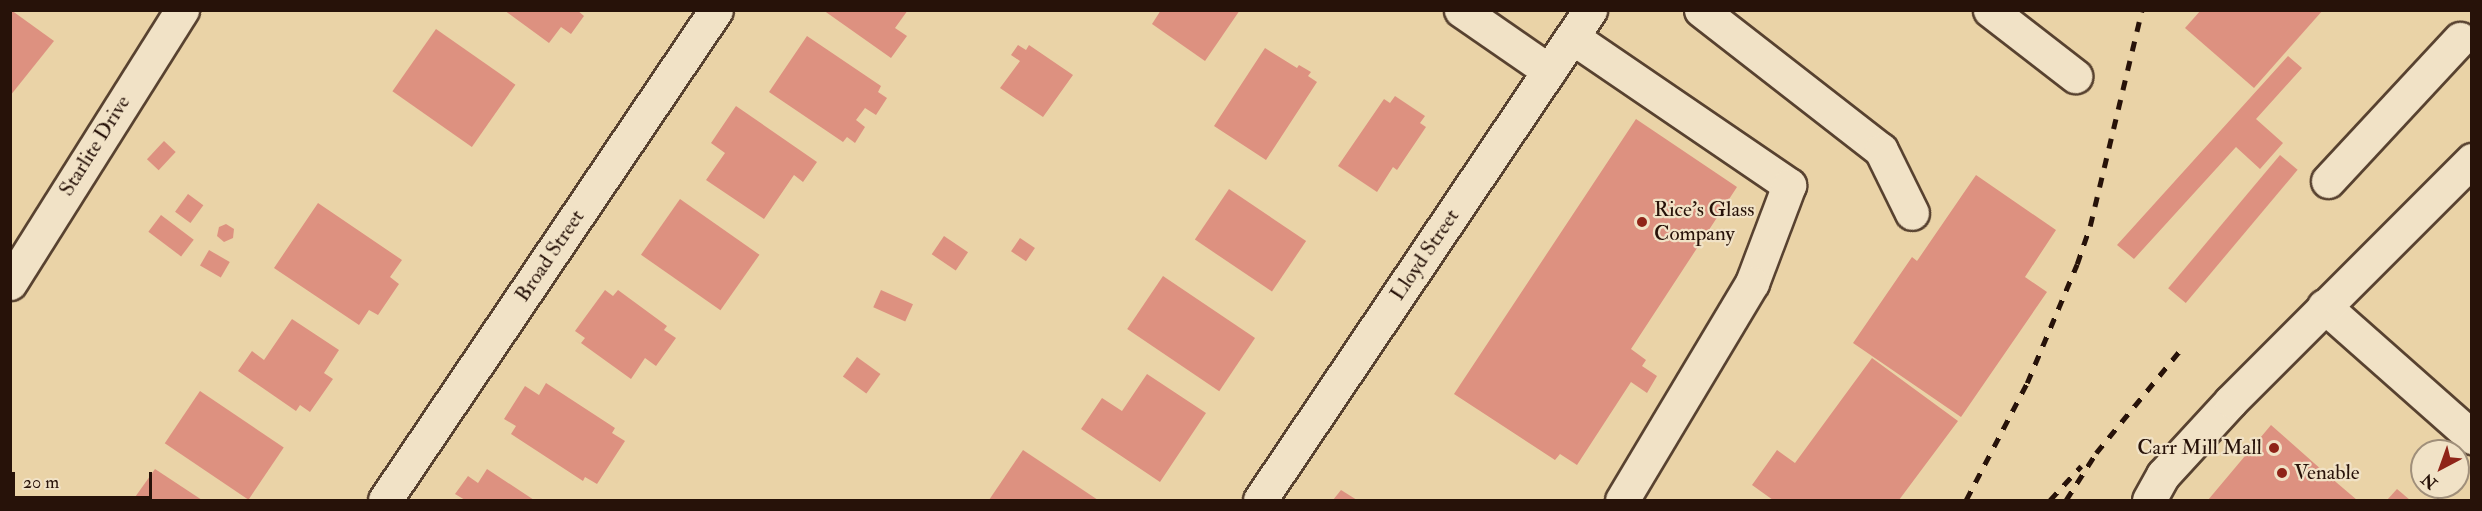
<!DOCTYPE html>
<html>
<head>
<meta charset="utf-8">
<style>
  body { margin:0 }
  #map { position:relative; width:2482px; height:511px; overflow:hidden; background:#ead3a7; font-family:"IM FELL Double Pica",serif }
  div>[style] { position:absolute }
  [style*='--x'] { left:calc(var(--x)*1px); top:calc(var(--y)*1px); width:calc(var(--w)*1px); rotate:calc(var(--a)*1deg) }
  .building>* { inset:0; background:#dd9180; transform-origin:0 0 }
  .path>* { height:4px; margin-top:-2px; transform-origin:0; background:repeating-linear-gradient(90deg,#271209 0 4.5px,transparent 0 7.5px) }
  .roads { filter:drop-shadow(2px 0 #584230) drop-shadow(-2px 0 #584230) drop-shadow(0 2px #584230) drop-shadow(0 -2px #584230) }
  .minor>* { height:33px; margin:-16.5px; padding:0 16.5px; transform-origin:16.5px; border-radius:16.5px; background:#f1e2c6 }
  .rail>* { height:4.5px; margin-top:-2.25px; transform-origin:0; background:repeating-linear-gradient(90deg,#271209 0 10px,transparent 0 20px) }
  .dots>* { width:16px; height:16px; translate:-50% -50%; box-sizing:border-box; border:3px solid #f1e2c6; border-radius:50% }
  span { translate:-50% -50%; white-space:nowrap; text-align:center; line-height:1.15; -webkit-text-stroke:4.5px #f1e2c6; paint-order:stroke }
  .street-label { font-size:21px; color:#271209 }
  .poi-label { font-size:21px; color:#271209 }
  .left { translate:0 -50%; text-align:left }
  .right { translate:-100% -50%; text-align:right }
  .frame { position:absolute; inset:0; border:12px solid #271209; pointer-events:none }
  .north { position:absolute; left:2410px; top:439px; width:60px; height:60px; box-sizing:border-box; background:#f1e2c6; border:2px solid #a08f7a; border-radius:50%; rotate:221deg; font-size:16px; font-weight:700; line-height:24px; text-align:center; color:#271209 }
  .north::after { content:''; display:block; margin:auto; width:21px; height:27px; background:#8f2418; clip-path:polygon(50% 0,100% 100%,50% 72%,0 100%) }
  .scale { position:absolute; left:12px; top:472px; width:140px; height:27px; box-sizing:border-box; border:3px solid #271209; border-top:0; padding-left:8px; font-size:18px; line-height:21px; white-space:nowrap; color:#271209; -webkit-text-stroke:4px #f1e2c6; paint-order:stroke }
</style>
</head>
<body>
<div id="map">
  <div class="building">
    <i style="clip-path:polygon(11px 10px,54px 41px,10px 96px,10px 10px)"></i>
    <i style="clip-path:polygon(504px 10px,577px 10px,584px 16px,571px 34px,561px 27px,549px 43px)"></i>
    <i style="clip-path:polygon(823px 10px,908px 10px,895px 28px,907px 36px,891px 58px)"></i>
    <i style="clip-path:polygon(1161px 10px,1240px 10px,1205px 61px,1152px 24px)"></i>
    <i style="clip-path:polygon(2201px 10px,2323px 10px,2254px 88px,2185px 28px)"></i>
    <i style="left:436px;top:29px;width:97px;height:76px;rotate:35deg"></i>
    <i style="clip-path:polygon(807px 36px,881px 86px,878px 92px,887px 98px,876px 115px,865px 108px,856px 120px,865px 127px,855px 143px,847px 137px,843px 142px,769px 92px)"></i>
    <i style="clip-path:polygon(1018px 45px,1026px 50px,1029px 45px,1073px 75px,1043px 117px,1000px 88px,1020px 61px,1011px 55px)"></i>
    <i style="clip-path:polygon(1265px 48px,1297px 68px,1299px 65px,1311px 72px,1308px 76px,1317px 82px,1266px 160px,1214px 126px)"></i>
    <i style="clip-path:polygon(2288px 56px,2302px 68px,2256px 119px,2283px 143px,2260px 169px,2236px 147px,2134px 259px,2117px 245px)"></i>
    <i style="clip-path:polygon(1395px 96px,1425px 116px,1420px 123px,1426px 127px,1397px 170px,1393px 167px,1377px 192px,1338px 166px,1384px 99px,1390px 103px)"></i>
    <i style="clip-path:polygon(736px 106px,817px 162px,803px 182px,794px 175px,764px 219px,706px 180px,725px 153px,711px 143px)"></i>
    <i style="clip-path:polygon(1636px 119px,1737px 187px,1631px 349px,1646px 360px,1642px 366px,1657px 376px,1647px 393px,1631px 382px,1577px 465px,1560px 454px,1555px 460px,1454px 394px)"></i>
    <i style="left:164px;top:141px;width:16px;height:25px;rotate:43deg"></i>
    <i style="left:2280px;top:155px;width:23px;height:174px;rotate:40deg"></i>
    <i style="clip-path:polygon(1976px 175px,2056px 230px,2025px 277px,2047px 292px,1961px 417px,1853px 343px,1912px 257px,1917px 261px)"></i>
    <i style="left:1229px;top:189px;width:93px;height:61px;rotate:34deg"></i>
    <i style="left:188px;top:194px;width:19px;height:22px;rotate:36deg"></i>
    <i style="left:680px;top:199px;width:97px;height:68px;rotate:35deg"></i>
    <i style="clip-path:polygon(318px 203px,402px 260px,390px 277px,399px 284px,378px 315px,369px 310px,359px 325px,274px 268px)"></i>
    <i style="left:161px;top:215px;width:41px;height:21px;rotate:37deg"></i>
    <i style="clip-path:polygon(226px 224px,234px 229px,233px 238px,224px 242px,217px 236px,219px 227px)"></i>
    <i style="left:944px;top:236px;width:29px;height:22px;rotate:34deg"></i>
    <i style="left:1020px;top:238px;width:18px;height:16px;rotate:34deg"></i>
    <i style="left:209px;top:250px;width:24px;height:18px;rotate:30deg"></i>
    <i style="left:1163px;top:276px;width:111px;height:64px;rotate:34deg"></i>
    <i style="clip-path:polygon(605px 290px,613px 296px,618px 290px,667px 326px,664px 330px,676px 338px,656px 366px,645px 358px,631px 379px,581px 343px,585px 338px,575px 331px)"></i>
    <i style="left:881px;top:290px;width:35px;height:19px;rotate:24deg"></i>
    <i style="clip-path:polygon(292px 319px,339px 350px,324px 373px,333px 379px,310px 412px,300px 405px,296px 411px,238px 371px,252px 351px,264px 360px)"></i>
    <i style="left:857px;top:357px;width:29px;height:24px;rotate:36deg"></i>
    <i style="clip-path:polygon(1872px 358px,1958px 421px,1899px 500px,1773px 500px,1752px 485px,1777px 450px,1795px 463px)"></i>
    <i style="clip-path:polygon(1147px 374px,1206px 413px,1160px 482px,1081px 429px,1102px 398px,1122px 411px)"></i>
    <i style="clip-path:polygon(546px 383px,615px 428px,612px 433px,625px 441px,597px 484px,585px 477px,583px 481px,511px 434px,516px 426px,504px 419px,525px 386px,539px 395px)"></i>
    <i style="left:200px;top:391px;width:101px;height:63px;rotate:34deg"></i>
    <i style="clip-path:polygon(2271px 425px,2323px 471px,2357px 500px,2208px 500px)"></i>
    <i style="clip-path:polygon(1023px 450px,1098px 500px,989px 500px)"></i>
    <i style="clip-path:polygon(155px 469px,202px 500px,133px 500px)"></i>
    <i style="clip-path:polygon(487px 469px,534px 500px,465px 500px,455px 494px,468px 476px,478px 483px)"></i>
    <i style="clip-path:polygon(2397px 489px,2410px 500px,2387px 500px)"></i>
    <i style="clip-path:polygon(1341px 490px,1357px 500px,1333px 500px)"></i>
  </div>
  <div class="path">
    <i style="--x:2426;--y:487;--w:21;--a:39"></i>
  </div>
  <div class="roads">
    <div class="minor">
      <i style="--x:1461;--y:10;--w:107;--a:34.7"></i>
      <i style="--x:1701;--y:10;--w:228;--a:37.9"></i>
      <i style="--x:1881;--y:150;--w:70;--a:63.8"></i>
      <i style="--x:1990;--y:10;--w:108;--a:37.8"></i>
      <i style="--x:1572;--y:37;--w:263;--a:34.3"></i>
      <i style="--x:1789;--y:185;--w:105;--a:110.7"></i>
      <i style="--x:1752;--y:283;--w:253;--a:120.9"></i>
      <i style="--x:2328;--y:181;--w:194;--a:-47.1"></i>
      <i style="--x:10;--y:283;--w:323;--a:-57.8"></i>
      <i style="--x:2324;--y:306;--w:198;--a:41.5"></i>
      <i style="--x:385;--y:500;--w:591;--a:-55.96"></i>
      <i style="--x:1260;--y:500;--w:591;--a:-56.04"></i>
      <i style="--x:2149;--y:500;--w:29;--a:-61"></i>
      <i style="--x:2163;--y:475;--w:100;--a:-47.4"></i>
      <i style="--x:2231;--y:401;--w:341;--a:-45"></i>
    </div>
  </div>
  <div class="rail">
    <i style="--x:1966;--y:500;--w:132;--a:-62.5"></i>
    <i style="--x:2027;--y:383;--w:129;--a:-67.2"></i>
    <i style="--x:2077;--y:264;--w:40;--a:-71.1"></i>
    <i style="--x:2090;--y:226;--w:222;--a:-76.5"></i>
    <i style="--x:2050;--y:500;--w:46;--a:-47.6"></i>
    <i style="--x:2066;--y:500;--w:56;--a:-57.4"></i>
    <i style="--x:2096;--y:453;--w:136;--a:-50.7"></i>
  </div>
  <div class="dots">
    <i style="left:1642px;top:222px;background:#8f2418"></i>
    <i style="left:2274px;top:448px;background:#8f2418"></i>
    <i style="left:2282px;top:473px;background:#8f2418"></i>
  </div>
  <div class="street-label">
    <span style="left:95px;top:146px;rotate:-58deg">Starlite Drive</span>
    <span style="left:1425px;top:255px;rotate:-56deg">Lloyd Street</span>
    <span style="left:550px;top:256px;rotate:-56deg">Broad Street</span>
  </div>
  <div class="poi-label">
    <span class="left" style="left:1654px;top:222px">Rice's Glass<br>Company</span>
    <span class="right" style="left:2262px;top:448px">Carr Mill Mall</span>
    <span class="left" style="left:2294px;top:473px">Venable</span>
  </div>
  <div class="frame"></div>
  <div class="north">N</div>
  <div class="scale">20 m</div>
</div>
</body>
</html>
